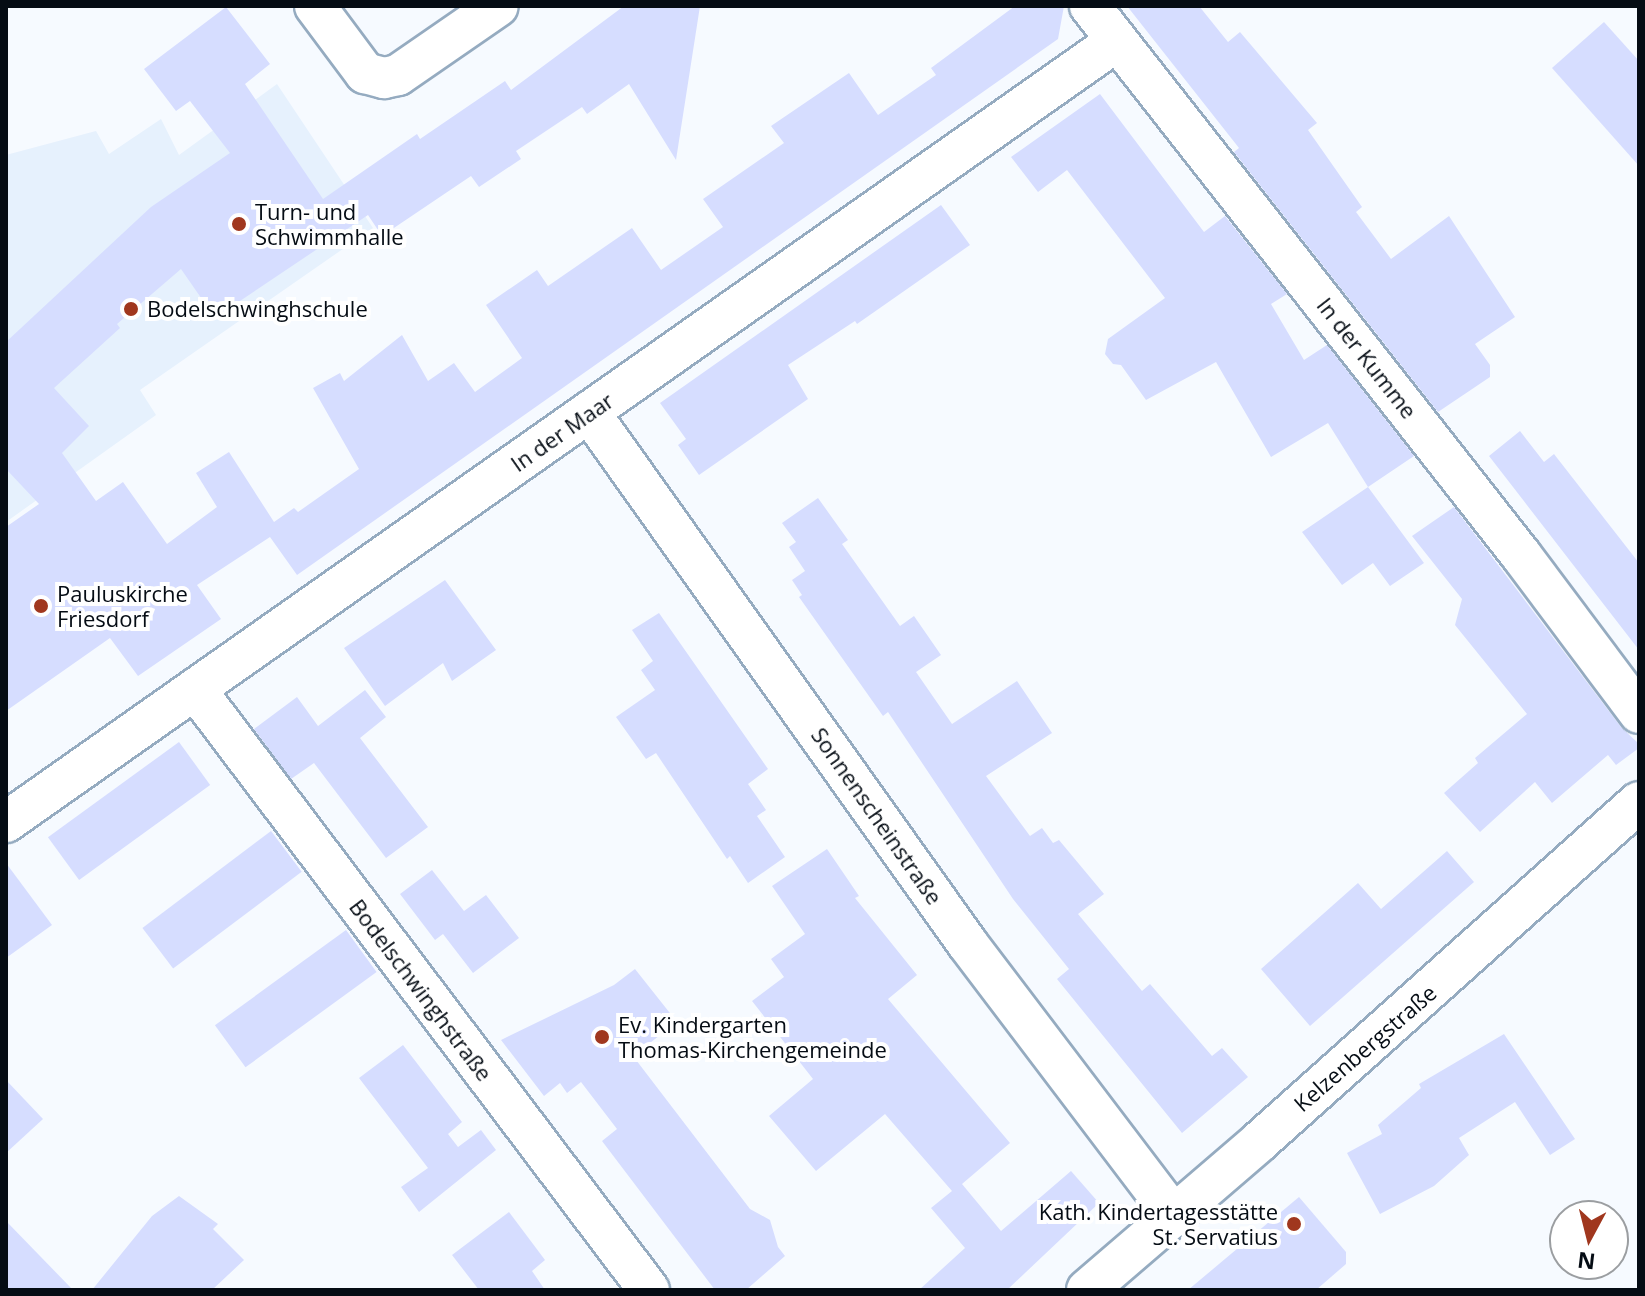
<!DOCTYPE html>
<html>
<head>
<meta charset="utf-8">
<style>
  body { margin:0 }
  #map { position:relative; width:1645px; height:1296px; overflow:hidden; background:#f6faff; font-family:"Open Sans",sans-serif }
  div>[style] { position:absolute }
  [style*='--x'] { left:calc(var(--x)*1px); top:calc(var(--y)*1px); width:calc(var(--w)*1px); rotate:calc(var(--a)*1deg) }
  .built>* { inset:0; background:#e6f1fd }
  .building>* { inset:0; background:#d6ddff; transform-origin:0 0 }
  .roads { filter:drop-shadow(2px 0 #95abc0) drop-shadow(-2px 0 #95abc0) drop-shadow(0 2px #95abc0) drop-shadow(0 -2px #95abc0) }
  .minor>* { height:40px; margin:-20px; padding:0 20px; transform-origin:20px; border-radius:20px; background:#fff }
  .dots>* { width:22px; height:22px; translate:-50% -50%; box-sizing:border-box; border:4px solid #fff; border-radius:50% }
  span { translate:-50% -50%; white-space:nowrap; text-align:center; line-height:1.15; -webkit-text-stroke:8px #fff; paint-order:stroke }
  .poi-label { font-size:22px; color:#050c14 }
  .left { translate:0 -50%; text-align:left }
  .right { translate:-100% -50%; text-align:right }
  .street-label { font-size:22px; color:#050c14 }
  .frame { position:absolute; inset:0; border:8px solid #050c14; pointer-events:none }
  .north { position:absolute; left:1549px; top:1200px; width:80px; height:80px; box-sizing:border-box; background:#fff; border:2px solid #9b9ea1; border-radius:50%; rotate:187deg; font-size:22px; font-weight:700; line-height:32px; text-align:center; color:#050c14 }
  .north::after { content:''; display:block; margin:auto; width:28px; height:36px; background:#a0371e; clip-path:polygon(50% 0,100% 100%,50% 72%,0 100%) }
</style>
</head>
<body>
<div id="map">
  <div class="built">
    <i style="clip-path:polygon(277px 84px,373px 228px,140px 390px,156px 415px,6px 522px,6px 155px,96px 131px,109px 154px,161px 119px,179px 155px)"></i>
  </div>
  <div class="building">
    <i style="clip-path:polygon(624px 6px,700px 6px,676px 160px,629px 84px,587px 114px,582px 107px,516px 151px,521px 159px,479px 187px,471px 176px,382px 236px,368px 215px,219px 315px,210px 303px,206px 305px,181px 269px,117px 324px,120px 328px,54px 388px,89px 426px,62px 453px,96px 501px,123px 482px,167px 544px,217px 507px,196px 473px,229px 452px,274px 522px,294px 508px,298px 512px,359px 469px,313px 388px,340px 373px,344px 381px,402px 335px,428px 381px,454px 363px,475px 392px,522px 358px,486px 305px,537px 270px,548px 286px,632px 228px,661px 270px,723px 227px,703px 199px,784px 143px,771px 126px,849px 73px,878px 115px,936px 75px,931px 68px,1015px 6px,1064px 6px,1058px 39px,297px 575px,270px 537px,197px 585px,221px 619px,138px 676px,110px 638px,6px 711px,6px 527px,39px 504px,6px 469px,6px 342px,151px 207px,230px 153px,190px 101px,176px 111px,144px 69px,226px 7px,270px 64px,245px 84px,323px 199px,417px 134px,420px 139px,505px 81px,511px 90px)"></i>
    <i style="clip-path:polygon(1127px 6px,1199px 6px,1228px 42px,1240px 32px,1317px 123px,1308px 130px,1362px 207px,1356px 212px,1391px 259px,1449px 216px,1515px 317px,1475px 344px,1490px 365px,1490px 377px,1438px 412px,1234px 152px,1239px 148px)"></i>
    <i style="clip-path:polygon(1604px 22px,1639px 61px,1639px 166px,1552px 68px)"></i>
    <i style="clip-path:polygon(1100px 94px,1204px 232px,1225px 216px,1287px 294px,1271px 304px,1304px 360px,1327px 345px,1414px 456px,1368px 487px,1328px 423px,1271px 457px,1216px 362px,1146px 400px,1121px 365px,1113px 364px,1105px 354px,1108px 339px,1165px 298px,1067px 170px,1038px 192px,1011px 157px)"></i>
    <i style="clip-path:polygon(941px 205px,970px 245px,857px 324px,855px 321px,788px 365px,808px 399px,699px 475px,678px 445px,686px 439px,660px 403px)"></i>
    <i style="clip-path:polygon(1520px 431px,1544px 462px,1554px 454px,1639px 563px,1639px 650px,1489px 456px)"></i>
    <i style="clip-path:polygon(1368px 487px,1424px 563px,1390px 586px,1373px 563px,1342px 585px,1302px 532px)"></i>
    <i style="clip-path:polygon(818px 498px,848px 540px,842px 544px,900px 626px,914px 616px,941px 655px,916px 672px,952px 724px,1017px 681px,1052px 733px,986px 776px,1030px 836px,1042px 828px,1053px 843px,1059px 840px,1104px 894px,1078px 914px,1142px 991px,1150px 984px,1212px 1056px,1222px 1048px,1248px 1077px,1182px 1133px,1057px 979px,1069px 969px,1013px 899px,888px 712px,883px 716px,799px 597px,802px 595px,792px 580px,805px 571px,789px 547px,796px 542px,782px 523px)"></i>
    <i style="clip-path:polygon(1454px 507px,1621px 727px,1639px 744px,1639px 748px,1616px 765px,1608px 755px,1552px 803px,1535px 782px,1480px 832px,1444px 793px,1478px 763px,1475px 758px,1527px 714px,1455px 625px,1462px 599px,1412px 536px)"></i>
    <i style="clip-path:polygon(445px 580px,496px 650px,452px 681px,443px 663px,385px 706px,344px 648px)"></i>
    <i style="clip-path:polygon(659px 613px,768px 769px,748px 784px,766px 810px,757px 816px,785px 857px,748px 883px,730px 856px,727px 859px,656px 753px,646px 759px,616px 717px,655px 690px,641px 670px,653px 661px,632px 630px)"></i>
    <i style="clip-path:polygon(365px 690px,386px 717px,360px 738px,428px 827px,386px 858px,314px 763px,291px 779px,254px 729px,297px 697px,318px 726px)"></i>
    <i style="left:179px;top:742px;width:53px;height:162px;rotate:54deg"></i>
    <i style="left:271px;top:831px;width:51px;height:161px;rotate:53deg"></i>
    <i style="clip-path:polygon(827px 849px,859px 896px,855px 898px,917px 975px,888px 999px,1010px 1143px,962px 1184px,1001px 1231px,1071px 1171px,1099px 1203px,1007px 1290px,919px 1290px,965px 1248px,931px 1208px,952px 1191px,885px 1114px,816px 1171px,769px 1116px,813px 1079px,752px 1001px,784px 977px,771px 959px,805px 934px,772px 886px)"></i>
    <i style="clip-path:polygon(1447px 851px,1474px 882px,1310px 1026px,1261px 969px,1358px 883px,1381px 909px)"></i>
    <i style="clip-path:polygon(6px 863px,52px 925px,6px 958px)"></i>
    <i style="clip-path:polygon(432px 870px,464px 911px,486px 895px,519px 938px,473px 973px,443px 934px,435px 940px,400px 894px)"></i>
    <i style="left:346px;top:930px;width:52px;height:162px;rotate:54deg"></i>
    <i style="clip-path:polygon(635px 969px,677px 1022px,633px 1056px,750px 1209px,770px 1220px,778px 1247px,785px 1256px,746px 1290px,715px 1290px,602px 1141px,617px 1129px,581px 1082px,567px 1093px,560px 1083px,544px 1096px,501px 1040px,614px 985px)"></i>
    <i style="clip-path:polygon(1504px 1034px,1575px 1139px,1550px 1155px,1515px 1102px,1459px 1138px,1469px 1155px,1434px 1186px,1380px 1214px,1347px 1153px,1382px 1134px,1378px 1125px,1421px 1088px,1419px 1084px)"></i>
    <i style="clip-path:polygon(403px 1045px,462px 1122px,448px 1134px,458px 1147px,481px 1130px,496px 1150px,419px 1212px,401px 1187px,428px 1168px,359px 1078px)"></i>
    <i style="clip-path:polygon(6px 1080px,43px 1119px,6px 1153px)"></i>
    <i style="clip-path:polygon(179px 1196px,218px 1224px,213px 1229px,244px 1260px,212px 1290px,92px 1290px,152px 1216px)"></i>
    <i style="clip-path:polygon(1299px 1197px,1346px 1252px,1346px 1264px,1316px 1290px,1188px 1290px)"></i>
    <i style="clip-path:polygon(509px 1212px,545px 1260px,532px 1271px,545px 1290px,479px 1290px,452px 1255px)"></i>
    <i style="clip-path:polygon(6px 1221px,73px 1290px,6px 1290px)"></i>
  </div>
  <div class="roads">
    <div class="minor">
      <i style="--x:315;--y:6;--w:84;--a:53.3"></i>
      <i style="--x:365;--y:73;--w:20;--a:15"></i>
      <i style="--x:384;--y:78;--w:14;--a:-12"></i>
      <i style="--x:398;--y:75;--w:121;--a:-34.6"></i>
      <i style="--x:1090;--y:6;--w:698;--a:51.87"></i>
      <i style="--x:1521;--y:555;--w:197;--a:53.2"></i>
      <i style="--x:589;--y:412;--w:652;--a:54.55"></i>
      <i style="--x:967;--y:943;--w:340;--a:52.8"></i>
      <i style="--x:195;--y:689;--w:753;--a:52.93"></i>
      <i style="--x:6;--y:822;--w:1358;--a:-35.11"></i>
      <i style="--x:1087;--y:1290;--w:228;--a:-40.7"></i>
      <i style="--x:1260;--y:1141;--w:508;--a:-41.81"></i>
    </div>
  </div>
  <div class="dots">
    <i style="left:239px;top:224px;background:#a0371e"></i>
    <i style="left:131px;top:309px;background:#a0371e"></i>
    <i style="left:41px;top:606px;background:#a0371e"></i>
    <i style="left:602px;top:1037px;background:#a0371e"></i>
    <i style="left:1294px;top:1224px;background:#a0371e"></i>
  </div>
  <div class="poi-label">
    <span class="left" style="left:255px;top:224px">Turn- und<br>Schwimmhalle</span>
    <span class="left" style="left:147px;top:309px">Bodelschwinghschule</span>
    <span class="left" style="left:57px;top:606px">Pauluskirche<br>Friesdorf</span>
    <span class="left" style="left:618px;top:1037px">Ev. Kindergarten<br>Thomas-Kirchengemeinde</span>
    <span class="right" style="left:1278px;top:1224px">Kath. Kindertagesstätte<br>St. Servatius</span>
  </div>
  <div class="street-label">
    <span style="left:1367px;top:358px;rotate:52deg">In der Kumme</span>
    <span style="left:562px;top:432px;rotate:-35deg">In der Maar</span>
    <span style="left:877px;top:816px;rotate:55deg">Sonnenscheinstraße</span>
    <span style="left:421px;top:990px;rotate:53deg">Bodelschwinghstraße</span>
    <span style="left:1365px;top:1048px;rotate:-41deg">Kelzenbergstraße</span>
  </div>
  <div class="frame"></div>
  <div class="north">N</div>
</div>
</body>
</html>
